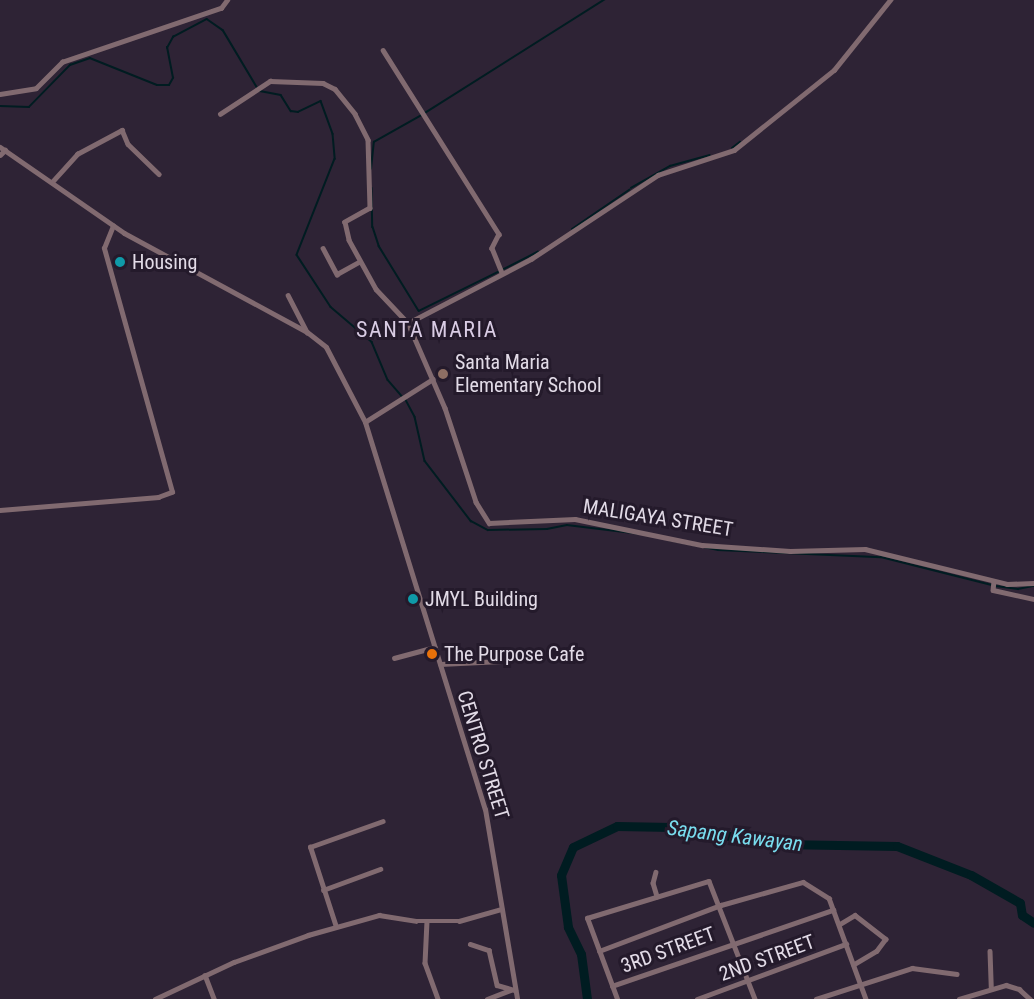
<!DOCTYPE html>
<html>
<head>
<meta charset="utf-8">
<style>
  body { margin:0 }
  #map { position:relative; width:1034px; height:999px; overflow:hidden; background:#2e2335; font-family:"Roboto Condensed",sans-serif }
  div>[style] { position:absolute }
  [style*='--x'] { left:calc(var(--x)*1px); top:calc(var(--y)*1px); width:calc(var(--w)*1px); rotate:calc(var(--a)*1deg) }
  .stream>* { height:1.5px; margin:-0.75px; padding:0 0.75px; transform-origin:0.75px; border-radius:0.75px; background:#001c21 }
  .river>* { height:9px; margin:-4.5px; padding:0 4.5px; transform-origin:4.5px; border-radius:4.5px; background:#001c21 }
  .minor>* { height:4.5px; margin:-2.25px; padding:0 2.25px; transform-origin:2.25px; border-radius:2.25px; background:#816a70 }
  .tertiary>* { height:5px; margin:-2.5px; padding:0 2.5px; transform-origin:2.5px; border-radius:2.5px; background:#816a70 }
  .dots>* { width:16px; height:16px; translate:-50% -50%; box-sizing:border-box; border:3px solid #241a2b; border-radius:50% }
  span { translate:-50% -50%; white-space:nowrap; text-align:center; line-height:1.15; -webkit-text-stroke:6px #241a2b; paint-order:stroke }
  .poi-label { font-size:20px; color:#e2dbe7 }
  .left { translate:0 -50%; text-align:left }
  .street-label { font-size:20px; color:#e2dbe7 }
  .water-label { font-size:21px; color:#79ddef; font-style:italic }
  .quarter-label { font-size:22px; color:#d9cce4; letter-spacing:1.5px }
</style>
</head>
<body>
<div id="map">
  <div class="stream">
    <i style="--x:260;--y:91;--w:21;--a:11"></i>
    <i style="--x:281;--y:95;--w:19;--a:58"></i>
    <i style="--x:291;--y:111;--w:7;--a:8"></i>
    <i style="--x:298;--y:112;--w:25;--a:-26"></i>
    <i style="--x:321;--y:101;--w:35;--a:70"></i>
    <i style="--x:333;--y:134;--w:25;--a:85"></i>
    <i style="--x:335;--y:159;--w:103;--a:111.6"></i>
    <i style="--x:297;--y:255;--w:62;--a:56.8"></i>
    <i style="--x:331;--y:307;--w:54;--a:40.5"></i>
    <i style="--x:372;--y:342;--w:41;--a:67.2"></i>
    <i style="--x:388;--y:380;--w:21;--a:49"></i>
    <i style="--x:0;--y:106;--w:29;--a:2"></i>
    <i style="--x:29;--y:107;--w:59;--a:-45.7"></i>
    <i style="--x:70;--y:65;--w:21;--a:-19"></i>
    <i style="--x:90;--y:58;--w:72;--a:21.9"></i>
    <i style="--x:157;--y:85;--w:12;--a:0"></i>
    <i style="--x:169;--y:85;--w:8;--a:-60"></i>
    <i style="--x:173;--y:78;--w:31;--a:-101"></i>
    <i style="--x:167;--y:48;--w:13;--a:-61"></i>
    <i style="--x:173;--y:37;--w:38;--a:-28"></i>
    <i style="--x:207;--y:19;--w:19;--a:35"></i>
    <i style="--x:223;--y:30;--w:66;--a:59.2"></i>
    <i style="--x:425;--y:113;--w:212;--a:-32.3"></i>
    <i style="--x:732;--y:148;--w:10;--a:-37"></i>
    <i style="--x:371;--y:169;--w:27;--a:-84"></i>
    <i style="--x:374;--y:142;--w:55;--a:-29.4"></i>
    <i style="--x:372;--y:188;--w:39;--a:89"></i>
    <i style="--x:373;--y:227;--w:20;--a:72"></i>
    <i style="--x:379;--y:246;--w:76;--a:58.4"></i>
    <i style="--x:419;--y:311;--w:90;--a:-26.3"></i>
    <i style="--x:631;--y:188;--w:45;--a:-29.4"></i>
    <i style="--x:670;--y:166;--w:41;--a:-15.4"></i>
    <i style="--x:588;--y:218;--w:50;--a:-34.3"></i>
    <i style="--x:572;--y:229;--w:18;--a:-34"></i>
    <i style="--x:504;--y:269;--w:38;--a:-27"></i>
    <i style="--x:406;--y:400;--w:19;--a:62"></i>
    <i style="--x:415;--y:417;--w:45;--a:77.2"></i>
    <i style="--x:425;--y:461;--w:76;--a:52.5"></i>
    <i style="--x:471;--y:521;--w:19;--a:28"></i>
    <i style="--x:488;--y:530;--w:59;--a:-1"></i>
    <i style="--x:547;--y:529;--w:20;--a:-11"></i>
    <i style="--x:567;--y:525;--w:74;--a:7"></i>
    <i style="--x:669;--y:540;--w:50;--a:11.5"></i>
    <i style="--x:718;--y:550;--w:163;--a:2.5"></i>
    <i style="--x:881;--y:557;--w:114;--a:14.2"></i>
    <i style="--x:996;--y:586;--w:22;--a:8"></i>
    <i style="--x:1018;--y:589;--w:16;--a:-11"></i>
  </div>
  <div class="river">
    <i style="--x:587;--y:999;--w:45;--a:-97.6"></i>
    <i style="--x:581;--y:954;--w:30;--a:-116"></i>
    <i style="--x:568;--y:927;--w:52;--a:-97.7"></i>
    <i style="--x:561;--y:875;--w:30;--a:-67"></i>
    <i style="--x:573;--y:847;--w:49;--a:-25.5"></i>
    <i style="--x:617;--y:826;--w:55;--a:1"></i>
    <i style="--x:672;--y:827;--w:109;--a:8.9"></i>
    <i style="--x:780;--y:844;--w:117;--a:1"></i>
    <i style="--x:897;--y:846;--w:79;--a:21.4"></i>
    <i style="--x:971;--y:875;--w:56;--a:29.7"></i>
    <i style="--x:1020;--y:903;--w:12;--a:81"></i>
    <i style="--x:1022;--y:915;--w:14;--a:34"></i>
  </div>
  <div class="minor">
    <i style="--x:383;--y:50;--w:218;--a:57.8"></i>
    <i style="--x:499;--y:234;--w:16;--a:117"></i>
    <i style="--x:492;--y:248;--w:27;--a:68"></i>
    <i style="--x:0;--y:94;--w:36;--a:-9"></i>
    <i style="--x:36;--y:88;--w:37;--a:-45"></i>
    <i style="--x:62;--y:62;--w:168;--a:-18.8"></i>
    <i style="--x:221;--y:8;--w:10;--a:-53"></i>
    <i style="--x:220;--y:114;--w:60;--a:-33.4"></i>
    <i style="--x:270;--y:81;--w:53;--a:2.2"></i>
    <i style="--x:323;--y:83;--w:13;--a:27"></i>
    <i style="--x:335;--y:89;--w:32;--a:51"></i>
    <i style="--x:355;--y:114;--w:29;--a:63"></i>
    <i style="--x:368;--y:140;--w:68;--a:88.3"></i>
    <i style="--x:370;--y:208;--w:29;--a:151"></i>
    <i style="--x:345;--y:222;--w:18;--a:77"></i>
    <i style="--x:349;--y:240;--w:56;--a:61.1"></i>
    <i style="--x:376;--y:289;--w:47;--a:46.7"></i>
    <i style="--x:408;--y:323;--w:93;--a:66.5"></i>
    <i style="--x:445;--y:408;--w:99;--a:71.7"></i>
    <i style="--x:476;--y:502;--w:25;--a:58"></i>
    <i style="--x:489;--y:523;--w:86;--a:-2.7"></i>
    <i style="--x:575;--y:519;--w:130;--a:11.6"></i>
    <i style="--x:702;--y:545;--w:88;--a:3.9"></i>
    <i style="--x:790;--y:551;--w:75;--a:-1.5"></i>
    <i style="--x:865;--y:549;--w:146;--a:13.8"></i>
    <i style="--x:1007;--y:584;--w:27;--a:-2"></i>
    <i style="--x:0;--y:155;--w:7;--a:-45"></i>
    <i style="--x:52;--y:182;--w:38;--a:-48"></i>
    <i style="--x:77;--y:154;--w:51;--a:-28.1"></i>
    <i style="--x:122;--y:130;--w:15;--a:67"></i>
    <i style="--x:128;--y:144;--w:43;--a:44.1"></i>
    <i style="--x:323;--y:248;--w:30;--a:62"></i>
    <i style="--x:337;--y:274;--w:25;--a:-29"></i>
    <i style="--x:288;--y:295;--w:42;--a:62.8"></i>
    <i style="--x:408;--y:323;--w:139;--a:-27.5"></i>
    <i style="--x:531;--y:259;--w:152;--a:-33.5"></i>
    <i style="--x:658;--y:175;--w:80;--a:-18.2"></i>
    <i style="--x:734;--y:150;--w:128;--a:-38.7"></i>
    <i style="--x:834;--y:70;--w:90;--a:-51.3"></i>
    <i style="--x:365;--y:422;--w:80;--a:-32.3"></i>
    <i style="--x:0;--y:510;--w:159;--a:-4.7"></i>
    <i style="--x:158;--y:497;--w:15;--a:-20"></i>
    <i style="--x:172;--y:492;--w:253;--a:-105.6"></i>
    <i style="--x:104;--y:248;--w:24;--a:-68"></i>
    <i style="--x:994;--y:581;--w:9;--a:96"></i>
    <i style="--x:993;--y:590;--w:42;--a:12.4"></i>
    <i style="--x:394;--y:658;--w:42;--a:-15"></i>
    <i style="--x:440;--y:664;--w:61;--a:-2.8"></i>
    <i style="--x:656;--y:872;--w:11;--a:105"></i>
    <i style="--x:653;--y:883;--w:14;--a:73"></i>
    <i style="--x:323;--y:890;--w:61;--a:-20.2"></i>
    <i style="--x:427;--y:921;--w:42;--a:92.7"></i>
    <i style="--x:425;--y:963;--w:38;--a:70"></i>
    <i style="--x:840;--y:924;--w:17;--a:-31"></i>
    <i style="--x:855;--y:915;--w:39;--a:38"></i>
    <i style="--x:886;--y:939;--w:15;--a:127"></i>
    <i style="--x:877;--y:951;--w:27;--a:149"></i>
    <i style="--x:336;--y:927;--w:84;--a:-108"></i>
    <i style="--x:310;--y:847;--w:77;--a:-19.6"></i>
    <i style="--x:470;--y:944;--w:20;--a:18"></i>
    <i style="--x:489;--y:950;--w:36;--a:77"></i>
    <i style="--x:497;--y:985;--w:19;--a:16"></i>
    <i style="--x:599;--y:951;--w:130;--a:-20.7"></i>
    <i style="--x:721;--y:905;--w:85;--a:-15.7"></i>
    <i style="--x:803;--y:882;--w:31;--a:32"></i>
    <i style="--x:829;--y:898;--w:108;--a:69.9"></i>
    <i style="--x:990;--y:951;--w:38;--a:88"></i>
    <i style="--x:205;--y:975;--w:26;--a:69"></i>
    <i style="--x:612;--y:986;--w:234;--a:-19"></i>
    <i style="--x:155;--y:999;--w:87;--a:-25.1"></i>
    <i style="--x:234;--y:962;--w:79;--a:-20"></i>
    <i style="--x:308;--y:935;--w:74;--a:-15.7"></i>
    <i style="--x:379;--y:915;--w:37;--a:9"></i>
    <i style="--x:416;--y:921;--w:43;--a:0"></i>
    <i style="--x:459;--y:921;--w:44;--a:-15.9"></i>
    <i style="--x:487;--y:999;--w:25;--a:-21"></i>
    <i style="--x:617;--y:999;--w:86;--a:-110.3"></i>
    <i style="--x:587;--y:918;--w:127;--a:-16.9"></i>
    <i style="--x:709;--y:881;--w:127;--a:68.7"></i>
    <i style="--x:697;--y:999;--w:159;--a:-20.3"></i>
    <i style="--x:816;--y:999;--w:101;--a:-17.9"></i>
    <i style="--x:912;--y:968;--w:45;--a:7.6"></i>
    <i style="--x:959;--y:999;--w:49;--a:-16.6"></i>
    <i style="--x:1006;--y:985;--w:14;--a:17"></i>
    <i style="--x:1019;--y:989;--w:15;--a:42"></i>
  </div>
  <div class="tertiary">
    <i style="--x:0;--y:147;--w:151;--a:34.7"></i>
    <i style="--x:124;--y:233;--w:208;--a:28.4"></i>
    <i style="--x:307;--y:332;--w:24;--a:38"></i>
    <i style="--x:326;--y:347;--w:85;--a:62.5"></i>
    <i style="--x:365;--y:422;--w:405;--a:72.8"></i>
    <i style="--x:485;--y:809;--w:193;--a:80.4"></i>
  </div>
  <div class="dots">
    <i style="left:120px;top:262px;background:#0f9aa8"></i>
    <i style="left:443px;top:374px;background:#8d6e63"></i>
    <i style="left:413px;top:599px;background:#0f9aa8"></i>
    <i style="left:432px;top:654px;background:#e8710a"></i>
  </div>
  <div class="poi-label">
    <span class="left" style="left:132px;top:262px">Housing</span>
    <span class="left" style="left:455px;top:374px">Santa Maria<br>Elementary School</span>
    <span class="left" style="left:425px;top:599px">JMYL Building</span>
    <span class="left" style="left:444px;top:654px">The Purpose Cafe</span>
  </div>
  <div class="street-label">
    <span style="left:658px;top:518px;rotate:9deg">MALIGAYA STREET</span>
    <span style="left:483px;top:755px;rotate:73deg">CENTRO STREET</span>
    <span style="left:668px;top:950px;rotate:-20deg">3RD STREET</span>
    <span style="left:767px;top:958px;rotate:-20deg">2ND STREET</span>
  </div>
  <div class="water-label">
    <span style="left:735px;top:836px;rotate:7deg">Sapang Kawayan</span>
  </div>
  <div class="quarter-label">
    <span style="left:427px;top:330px">SANTA MARIA</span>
  </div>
</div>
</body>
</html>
